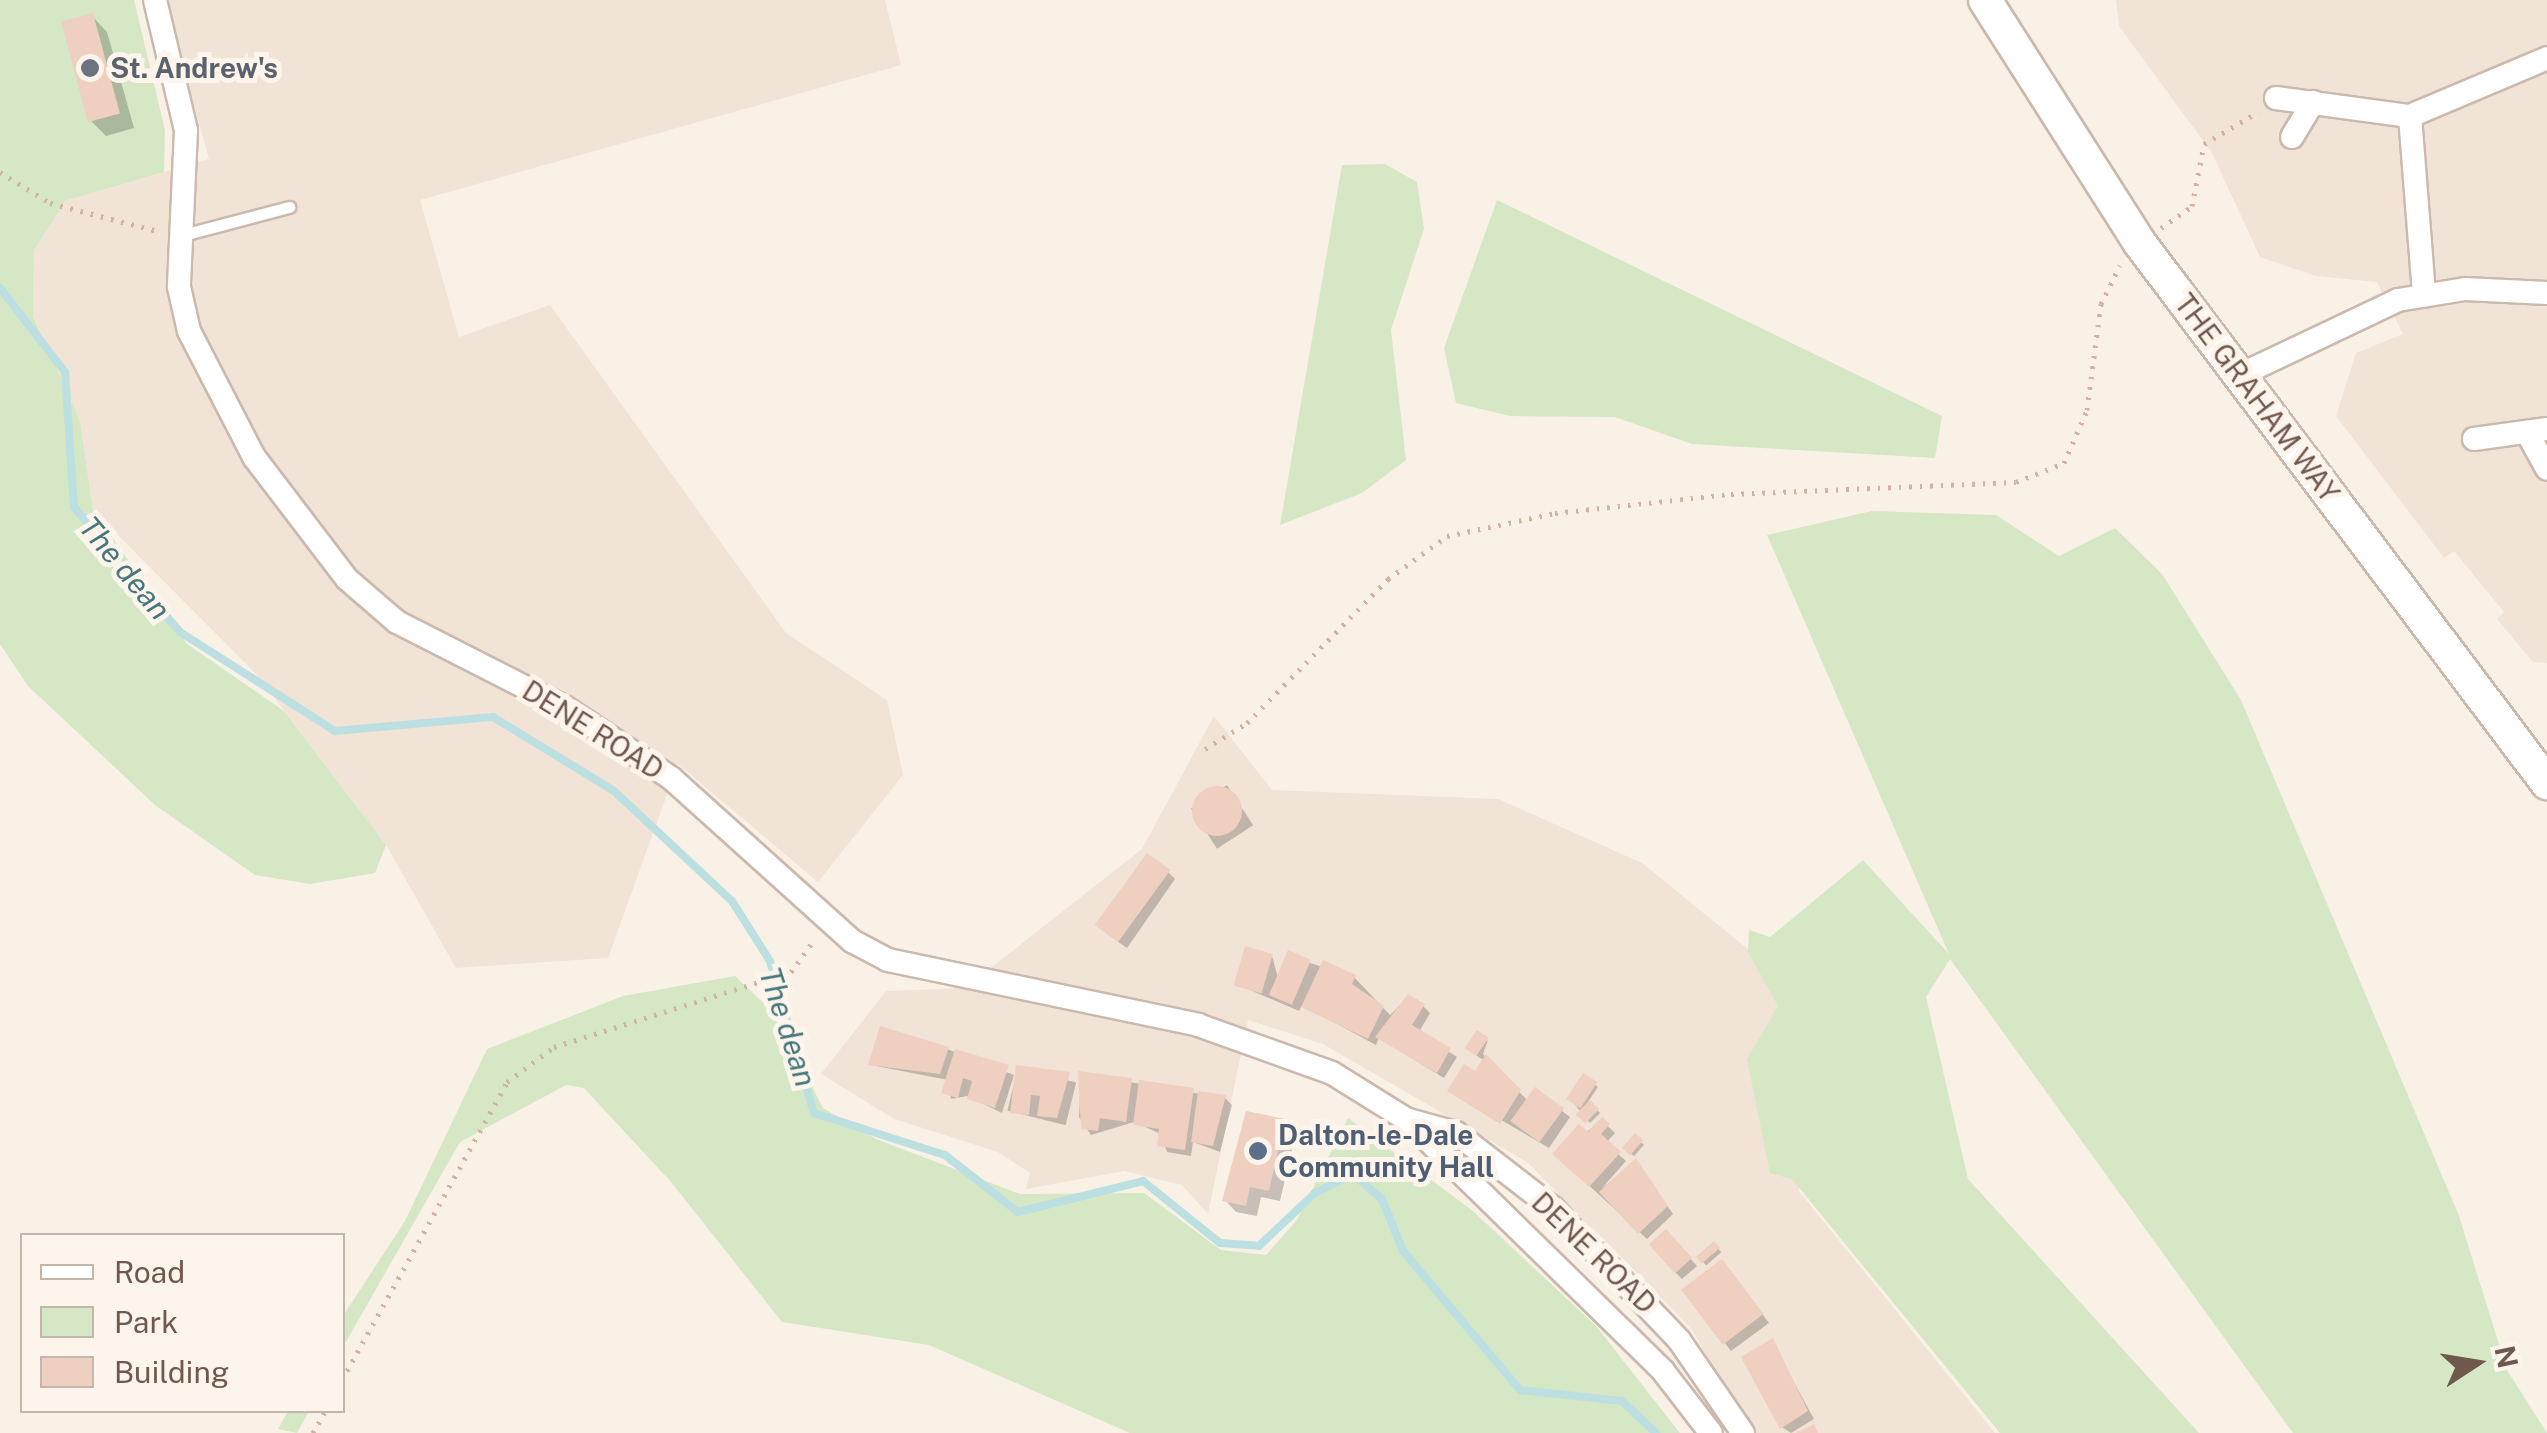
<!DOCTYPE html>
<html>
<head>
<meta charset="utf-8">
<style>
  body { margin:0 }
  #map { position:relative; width:2547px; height:1433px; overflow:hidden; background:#faf1e6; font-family:"Public Sans",sans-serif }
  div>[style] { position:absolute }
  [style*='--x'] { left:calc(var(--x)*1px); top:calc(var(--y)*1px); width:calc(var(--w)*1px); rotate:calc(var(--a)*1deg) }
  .residential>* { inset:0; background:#f1e3d5 }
  .green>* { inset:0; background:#d5e7c5 }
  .shadow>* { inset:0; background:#0003; transform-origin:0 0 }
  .stream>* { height:8px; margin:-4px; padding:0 4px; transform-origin:4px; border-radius:4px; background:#bcdfe2 }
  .building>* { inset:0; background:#eecfc0; transform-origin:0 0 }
  .round { border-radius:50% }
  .path>* { height:5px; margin-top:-2.5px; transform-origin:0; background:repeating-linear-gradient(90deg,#d2b2a3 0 2.5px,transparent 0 10.5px) }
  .roads { filter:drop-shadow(2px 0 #cbb9ad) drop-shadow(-2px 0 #cbb9ad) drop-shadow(0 2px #cbb9ad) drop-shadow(0 -2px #cbb9ad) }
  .lane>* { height:11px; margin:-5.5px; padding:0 5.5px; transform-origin:5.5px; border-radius:5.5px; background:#fff }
  .street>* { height:22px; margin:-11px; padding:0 11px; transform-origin:11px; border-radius:11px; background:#fff }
  .secondary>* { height:32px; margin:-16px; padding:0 16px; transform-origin:16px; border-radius:16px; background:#fff }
  .dots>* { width:28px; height:28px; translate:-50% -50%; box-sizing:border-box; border:5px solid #fdf5ec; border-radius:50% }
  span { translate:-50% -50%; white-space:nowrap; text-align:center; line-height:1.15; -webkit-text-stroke:10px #fdf5ec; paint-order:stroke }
  .worship-label { font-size:28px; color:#5b616d; font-weight:700 }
  .left { translate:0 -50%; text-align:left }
  .street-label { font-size:28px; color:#71584d }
  .service-label { font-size:28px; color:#4e5e75; font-weight:700 }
  .water-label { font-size:30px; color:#45777c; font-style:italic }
  .legend { position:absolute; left:20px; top:1233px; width:325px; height:180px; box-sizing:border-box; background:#fdf5ec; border:2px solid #c5b6ac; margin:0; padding:12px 18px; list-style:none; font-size:30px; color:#71584d }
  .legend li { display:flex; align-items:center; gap:20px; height:50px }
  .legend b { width:50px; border:2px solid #c5b6ac }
  .north { position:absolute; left:2427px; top:1313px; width:100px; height:100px; -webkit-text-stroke:8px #fdf5ec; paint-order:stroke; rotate:78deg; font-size:28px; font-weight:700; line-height:40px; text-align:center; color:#71584d }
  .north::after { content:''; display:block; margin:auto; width:35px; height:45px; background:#71584d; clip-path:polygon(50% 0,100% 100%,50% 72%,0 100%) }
</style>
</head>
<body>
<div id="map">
  <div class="residential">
    <i style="clip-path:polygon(165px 0,885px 0,901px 65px,420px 200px,459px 337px,550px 305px,786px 633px,887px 700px,903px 775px,818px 882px,678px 764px,608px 958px,456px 968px,386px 845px,257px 675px,93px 510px,80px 420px,33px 315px,34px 251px,65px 201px,209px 159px)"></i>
    <i style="clip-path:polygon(2116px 0,2547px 0,2547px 663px,2533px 662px,2497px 619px,2504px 612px,2454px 551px,2444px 558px,2336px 416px,2356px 353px,2403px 334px,2377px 282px,2316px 276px,2260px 257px,2212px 153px,2119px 26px)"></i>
    <i style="clip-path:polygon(1214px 716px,1272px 790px,1498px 799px,1642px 863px,1765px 963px,1902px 1105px,1798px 1190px,1995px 1433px,1751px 1433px,1691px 1328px,1527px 1162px,1323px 1044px,1248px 1020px,1208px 1214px,1182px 1185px,1124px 1171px,1026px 1189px,1030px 1173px,998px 1152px,894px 1119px,821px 1074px,886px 991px,965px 988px,1142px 849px)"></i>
  </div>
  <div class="green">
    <i style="clip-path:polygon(0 0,134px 0,165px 130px,164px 172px,65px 201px,34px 251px,33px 316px,80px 420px,93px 510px,187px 644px,284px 711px,386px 845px,375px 873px,310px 884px,255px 875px,155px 805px,28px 686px,0 644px)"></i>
    <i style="clip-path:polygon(1385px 164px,1417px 182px,1424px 229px,1391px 330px,1406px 460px,1362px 493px,1280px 525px,1342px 165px)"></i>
    <i style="clip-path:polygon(1497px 200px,1942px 416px,1935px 458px,1692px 444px,1615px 417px,1510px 416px,1456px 403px,1444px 348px)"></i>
    <i style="clip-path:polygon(1872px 511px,1996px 515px,2059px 556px,2115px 528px,2162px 574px,2241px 700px,2459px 1216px,2507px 1370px,2547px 1433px,2293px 1433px,1950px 959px,1926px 997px,1968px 1179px,2199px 1433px,2000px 1433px,1792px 1179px,1770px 1173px,1747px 1059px,1778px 1006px,1748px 952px,1749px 930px,1770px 937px,1863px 860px,1949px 954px,1767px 535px)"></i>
    <i style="clip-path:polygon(735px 976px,774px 1013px,823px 1108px,876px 1139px,1020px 1194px,1144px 1193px,1221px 1250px,1266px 1255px,1297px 1220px,1348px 1118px,1473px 1211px,1596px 1326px,1680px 1433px,1130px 1433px,929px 1345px,782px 1322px,671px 1182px,584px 1088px,566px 1085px,460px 1142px,343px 1347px,343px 1316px,405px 1221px,487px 1049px,623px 996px)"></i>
    <i style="clip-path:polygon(288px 1411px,309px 1411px,297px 1433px,278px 1429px)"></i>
  </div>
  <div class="shadow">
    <i style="clip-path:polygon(92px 16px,107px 32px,134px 128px,106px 136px,91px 121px)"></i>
    <i style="left:1227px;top:785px;width:48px;height:43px;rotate:57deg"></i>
    <i style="clip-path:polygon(1168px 872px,1175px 879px,1127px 948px,1106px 933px)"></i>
    <i style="clip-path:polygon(1272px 956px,1278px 978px,1310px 963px,1354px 977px,1390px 1015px,1408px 997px,1423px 1006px,1430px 1013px,1419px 1032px,1457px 1057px,1444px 1078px,1379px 1038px,1376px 1045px,1302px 1005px,1299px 1011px,1236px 984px)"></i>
    <i style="clip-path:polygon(1488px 1040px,1483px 1054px,1528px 1101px,1535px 1091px,1570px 1117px,1549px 1148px,1450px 1090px,1476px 1074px,1485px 1061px,1471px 1052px)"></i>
    <i style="clip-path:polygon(947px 1049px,1014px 1075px,1002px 1113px,967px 1096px,951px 1099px,948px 1080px,871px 1065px)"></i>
    <i style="left:1018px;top:1068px;width:60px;height:44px;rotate:14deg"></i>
    <i style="clip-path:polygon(1081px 1074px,1225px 1098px,1232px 1105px,1220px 1152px,1193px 1142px,1191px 1156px,1167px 1152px,1161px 1134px,1134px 1122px,1091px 1135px,1079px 1117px)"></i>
    <i style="clip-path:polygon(1584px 1076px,1598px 1087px,1588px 1102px,1600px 1113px,1590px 1123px,1571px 1100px)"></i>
    <i style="clip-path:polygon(1284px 1121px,1296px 1133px,1280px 1201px,1261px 1197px,1257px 1216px,1236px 1212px,1225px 1200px)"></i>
    <i style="clip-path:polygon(1602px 1121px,1615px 1133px,1606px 1143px,1626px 1161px,1602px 1188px,1636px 1162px,1673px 1214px,1647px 1239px,1555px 1154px)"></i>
    <i style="left:1635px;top:1137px;width:12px;height:15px;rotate:42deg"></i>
    <i style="clip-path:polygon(1673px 1239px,1697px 1266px,1682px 1279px,1675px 1272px)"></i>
    <i style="left:1714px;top:1244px;width:11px;height:20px;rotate:49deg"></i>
    <i style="clip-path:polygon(1729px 1269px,1769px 1323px,1731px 1351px,1684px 1290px)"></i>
    <i style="clip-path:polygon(1772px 1342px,1814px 1419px,1791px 1433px,1782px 1427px)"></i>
  </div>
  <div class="stream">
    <i style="--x:0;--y:288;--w:106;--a:52.3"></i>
    <i style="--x:65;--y:372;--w:135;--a:86.2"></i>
    <i style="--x:74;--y:507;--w:164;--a:49.7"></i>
    <i style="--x:180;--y:632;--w:184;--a:32.6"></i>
    <i style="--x:335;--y:731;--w:159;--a:-5.1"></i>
    <i style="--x:493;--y:717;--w:142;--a:31.4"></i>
    <i style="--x:614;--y:791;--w:161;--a:43"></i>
    <i style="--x:732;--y:901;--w:71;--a:57.7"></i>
    <i style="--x:770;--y:961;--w:158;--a:73.9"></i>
    <i style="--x:814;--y:1113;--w:138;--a:17.8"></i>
    <i style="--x:945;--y:1155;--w:93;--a:38"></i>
    <i style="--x:1018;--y:1212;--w:129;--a:-13.9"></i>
    <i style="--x:1143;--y:1181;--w:99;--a:38.8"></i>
    <i style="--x:1220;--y:1243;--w:39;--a:4"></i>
    <i style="--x:1259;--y:1246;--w:77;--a:-43.4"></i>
    <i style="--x:1315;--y:1193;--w:42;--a:-26.6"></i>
    <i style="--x:1353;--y:1174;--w:38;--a:41"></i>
    <i style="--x:1382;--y:1199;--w:56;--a:68"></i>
    <i style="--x:1403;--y:1251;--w:182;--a:49.9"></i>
    <i style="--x:1520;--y:1390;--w:103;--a:6.2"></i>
    <i style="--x:1622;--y:1401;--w:47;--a:43.3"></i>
  </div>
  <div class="building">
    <i style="left:93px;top:13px;width:104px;height:33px;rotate:75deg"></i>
    <i class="round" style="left:1192px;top:786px;width:50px;height:50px"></i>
    <i style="left:1147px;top:853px;width:29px;height:89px;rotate:36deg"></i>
    <i style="left:1245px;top:946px;width:29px;height:41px;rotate:16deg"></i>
    <i style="left:1288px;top:950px;width:25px;height:49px;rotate:23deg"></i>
    <i style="clip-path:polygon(1323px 960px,1356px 975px,1352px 984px,1384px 1006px,1368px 1039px,1301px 1007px)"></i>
    <i style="clip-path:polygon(1408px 994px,1425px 1004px,1412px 1025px,1451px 1048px,1437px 1073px,1375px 1037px)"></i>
    <i style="clip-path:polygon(880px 1026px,949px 1047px,940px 1074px,868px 1065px)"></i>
    <i style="left:1477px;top:1030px;width:14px;height:22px;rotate:34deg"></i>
    <i style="clip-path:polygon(955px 1049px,1009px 1065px,995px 1108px,967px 1099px,972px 1081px,963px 1078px,958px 1098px,941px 1093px)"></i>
    <i style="clip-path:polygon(1486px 1054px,1521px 1090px,1500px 1124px,1447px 1091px,1464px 1064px,1475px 1071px)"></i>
    <i style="clip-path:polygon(1016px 1065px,1070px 1072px,1057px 1118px,1037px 1116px,1040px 1096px,1031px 1095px,1029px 1115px,1010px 1113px)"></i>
    <i style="clip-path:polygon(1078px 1071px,1132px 1078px,1126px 1122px,1100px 1118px,1098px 1131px,1081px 1129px)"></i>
    <i style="left:1583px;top:1073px;width:17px;height:31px;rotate:33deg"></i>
    <i style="clip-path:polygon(1139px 1080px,1194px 1088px,1185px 1150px,1157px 1146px,1159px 1129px,1133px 1125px)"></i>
    <i style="left:1535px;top:1087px;width:36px;height:42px;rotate:36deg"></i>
    <i style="clip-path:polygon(1198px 1091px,1226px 1095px,1213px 1146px,1191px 1142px)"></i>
    <i style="left:1590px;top:1100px;width:13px;height:20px;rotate:45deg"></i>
    <i style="clip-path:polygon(1246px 1111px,1285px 1119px,1269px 1191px,1250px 1187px,1246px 1206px,1222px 1201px)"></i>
    <i style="clip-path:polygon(1602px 1117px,1610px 1124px,1601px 1134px,1621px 1152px,1589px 1187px,1552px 1154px,1579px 1124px,1588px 1132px)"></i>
    <i style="left:1635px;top:1133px;width:11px;height:20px;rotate:41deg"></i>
    <i style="clip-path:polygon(1636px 1158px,1668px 1206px,1638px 1234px,1599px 1192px)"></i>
    <i style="left:1666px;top:1229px;width:39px;height:23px;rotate:48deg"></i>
    <i style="left:1714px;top:1241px;width:9px;height:24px;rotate:49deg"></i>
    <i style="left:1722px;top:1259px;width:69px;height:51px;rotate:53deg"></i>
    <i style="clip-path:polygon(1773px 1338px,1808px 1411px,1780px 1429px,1741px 1357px)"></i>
    <i style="clip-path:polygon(1814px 1424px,1818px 1433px,1796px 1433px)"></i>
  </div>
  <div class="path">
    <i style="--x:0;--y:172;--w:59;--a:31.8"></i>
    <i style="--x:50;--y:203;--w:115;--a:14.6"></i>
    <i style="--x:2161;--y:228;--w:38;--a:-35"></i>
    <i style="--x:2192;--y:206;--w:63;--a:-79"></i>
    <i style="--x:2204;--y:144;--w:63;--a:-30.7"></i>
    <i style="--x:1205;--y:749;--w:49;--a:-31.8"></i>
    <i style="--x:1247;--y:723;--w:202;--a:-45.6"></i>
    <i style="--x:1388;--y:579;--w:73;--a:-36.1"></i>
    <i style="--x:1447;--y:536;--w:110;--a:-12"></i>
    <i style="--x:1555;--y:513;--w:177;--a:-6.2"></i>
    <i style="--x:1731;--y:494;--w:285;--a:-2.4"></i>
    <i style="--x:2016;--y:482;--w:52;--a:-21.6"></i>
    <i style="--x:2064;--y:463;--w:58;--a:-66.5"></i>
    <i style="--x:2087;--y:410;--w:107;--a:-82.5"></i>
    <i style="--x:2101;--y:304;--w:43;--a:-64"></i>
    <i style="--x:342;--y:1380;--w:341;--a:-61"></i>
    <i style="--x:507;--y:1082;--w:59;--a:-36.7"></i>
    <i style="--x:554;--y:1047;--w:249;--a:-17.6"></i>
    <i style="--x:791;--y:972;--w:41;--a:-54"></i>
    <i style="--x:313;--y:1433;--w:26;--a:-61"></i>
  </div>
  <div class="roads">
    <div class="lane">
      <i style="--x:179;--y:236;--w:114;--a:-14.8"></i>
    </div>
    <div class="street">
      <i style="--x:155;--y:0;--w:134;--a:76.6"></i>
      <i style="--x:186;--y:130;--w:157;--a:92.6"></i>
      <i style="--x:179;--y:287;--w:45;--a:77.2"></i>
      <i style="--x:189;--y:331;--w:142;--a:62.7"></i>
      <i style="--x:254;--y:457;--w:153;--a:52.7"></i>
      <i style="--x:347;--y:579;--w:66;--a:40.7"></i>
      <i style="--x:397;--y:622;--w:190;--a:27"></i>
      <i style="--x:566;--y:708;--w:126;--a:33.7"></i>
      <i style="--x:671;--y:778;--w:244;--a:42"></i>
      <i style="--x:852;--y:941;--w:41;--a:27.8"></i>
      <i style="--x:888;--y:960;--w:317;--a:11.8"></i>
      <i style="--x:1198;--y:1025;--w:142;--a:19.7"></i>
      <i style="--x:1332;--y:1073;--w:87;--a:31.9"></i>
      <i style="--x:1406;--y:1119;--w:360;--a:44.4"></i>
      <i style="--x:1663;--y:1371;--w:78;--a:52.3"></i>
      <i style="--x:2276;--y:98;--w:135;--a:7.7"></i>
      <i style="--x:2410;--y:116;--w:149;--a:-22.9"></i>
      <i style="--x:2410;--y:116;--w:180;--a:85.5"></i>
      <i style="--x:2292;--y:137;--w:41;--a:-59"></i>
      <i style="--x:2238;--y:376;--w:177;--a:-25.4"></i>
      <i style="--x:2398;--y:300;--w:68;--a:-9.3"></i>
      <i style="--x:2465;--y:289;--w:82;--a:2.8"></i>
      <i style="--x:2530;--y:438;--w:35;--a:61"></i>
      <i style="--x:2474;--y:439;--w:74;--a:-7.8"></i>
      <i style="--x:1409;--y:1120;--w:49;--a:15.5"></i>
      <i style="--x:1456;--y:1133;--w:123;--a:37.7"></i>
      <i style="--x:1553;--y:1208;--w:182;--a:46.3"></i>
      <i style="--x:1679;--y:1340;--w:113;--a:55.5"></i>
    </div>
    <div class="secondary">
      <i style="--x:1985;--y:0;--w:287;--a:57.5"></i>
      <i style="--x:2139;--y:242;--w:678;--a:52.98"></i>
    </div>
  </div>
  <div class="dots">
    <i style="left:90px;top:68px;background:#6b7280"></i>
    <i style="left:1258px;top:1151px;background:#5c6f8a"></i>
  </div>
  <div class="worship-label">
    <span class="left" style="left:110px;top:68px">St. Andrew's</span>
  </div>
  <div class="street-label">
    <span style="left:2257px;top:398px;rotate:53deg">THE GRAHAM WAY</span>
    <span style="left:593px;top:730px;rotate:32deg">DENE ROAD</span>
    <span style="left:1594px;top:1253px;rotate:44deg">DENE ROAD</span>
  </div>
  <div class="service-label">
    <span class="left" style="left:1278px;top:1151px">Dalton-le-Dale<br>Community Hall</span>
  </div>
  <div class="water-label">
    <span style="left:125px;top:568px;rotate:50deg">The dean</span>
    <span style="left:788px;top:1027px;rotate:72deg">The dean</span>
  </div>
  <ul class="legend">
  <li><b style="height:12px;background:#fff"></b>Road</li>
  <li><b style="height:28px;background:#d5e7c5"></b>Park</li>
  <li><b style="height:28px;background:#eecfc0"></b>Building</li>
  </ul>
  <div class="north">N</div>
</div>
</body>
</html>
